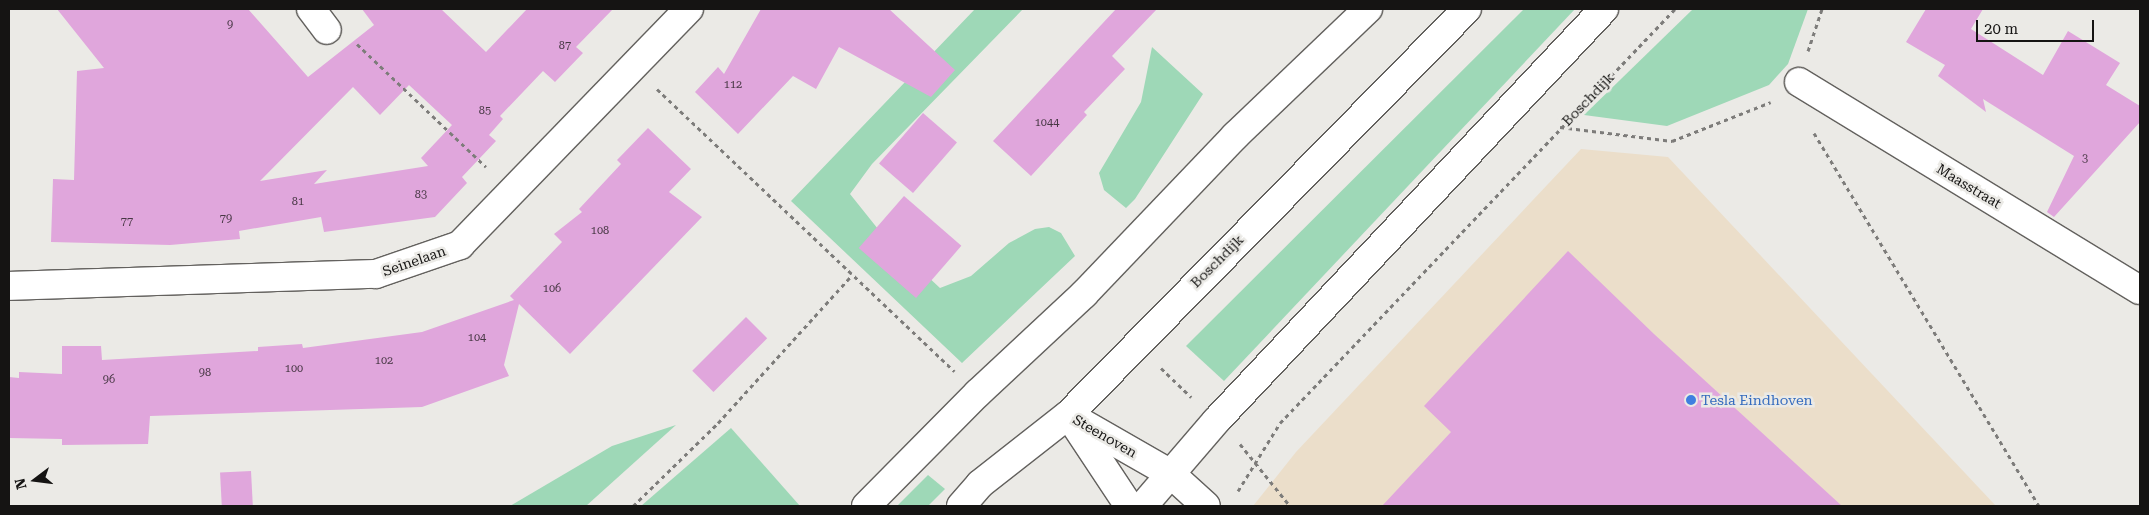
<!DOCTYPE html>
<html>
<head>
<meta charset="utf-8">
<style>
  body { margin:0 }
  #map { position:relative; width:2149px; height:515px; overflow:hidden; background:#ebeae6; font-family:"Roboto Serif",serif }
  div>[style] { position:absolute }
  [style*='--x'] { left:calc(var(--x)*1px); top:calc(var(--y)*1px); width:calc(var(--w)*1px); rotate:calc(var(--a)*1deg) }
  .industrial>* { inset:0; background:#ebdeca }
  .green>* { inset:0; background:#9ed8b7 }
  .building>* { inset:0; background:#e0a6dc; transform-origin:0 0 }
  .path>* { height:3px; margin-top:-1.5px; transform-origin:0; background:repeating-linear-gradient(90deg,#7d7c7a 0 4px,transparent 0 8px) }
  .roads { filter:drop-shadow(1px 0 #63615e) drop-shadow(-1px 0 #63615e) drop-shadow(0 1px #63615e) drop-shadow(0 -1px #63615e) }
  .street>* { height:28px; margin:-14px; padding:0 14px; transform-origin:14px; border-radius:14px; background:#fff }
  .secondary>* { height:28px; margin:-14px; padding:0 14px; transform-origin:14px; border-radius:14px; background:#fff }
  .primary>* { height:28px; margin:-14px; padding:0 14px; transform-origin:14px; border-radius:14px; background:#fff }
  .dots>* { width:14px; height:14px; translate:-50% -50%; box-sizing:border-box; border:2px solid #ebeae6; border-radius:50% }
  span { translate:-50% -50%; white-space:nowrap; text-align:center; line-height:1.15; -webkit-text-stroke:5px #ebeae6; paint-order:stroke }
  .number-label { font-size:11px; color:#483845 }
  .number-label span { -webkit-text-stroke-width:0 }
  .street-label { font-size:14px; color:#151413 }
  .shop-label { font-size:14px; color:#366cbe }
  .left { translate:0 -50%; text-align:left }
  .frame { position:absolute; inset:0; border:10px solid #151413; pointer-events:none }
  .north { position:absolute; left:10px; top:455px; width:50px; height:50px; -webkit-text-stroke:4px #ebeae6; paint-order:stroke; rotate:255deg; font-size:14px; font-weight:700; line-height:20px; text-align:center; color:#151413 }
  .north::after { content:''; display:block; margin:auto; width:18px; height:22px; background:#151413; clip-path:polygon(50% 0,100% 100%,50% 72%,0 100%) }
  .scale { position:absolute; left:1976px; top:20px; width:118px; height:22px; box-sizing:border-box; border:2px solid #151413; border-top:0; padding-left:6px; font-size:15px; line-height:18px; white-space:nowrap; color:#151413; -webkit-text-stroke:4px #ebeae6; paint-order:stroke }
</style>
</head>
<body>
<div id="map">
  <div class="industrial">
    <i style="clip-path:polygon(1581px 149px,1668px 157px,1996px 506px,1253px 506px,1296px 452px)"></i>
  </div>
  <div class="green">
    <i style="clip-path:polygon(975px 9px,1023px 9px,872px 164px,850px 194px,882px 234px,940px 288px,971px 276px,1009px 243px,1035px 229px,1049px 227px,1061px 233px,1075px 256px,962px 363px,791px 201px)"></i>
    <i style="clip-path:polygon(1524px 9px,1575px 9px,1224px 381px,1186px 346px)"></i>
    <i style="clip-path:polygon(1693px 9px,1808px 9px,1788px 64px,1769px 85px,1667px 126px,1584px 115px)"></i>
    <i style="clip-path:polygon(1152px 47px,1203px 94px,1135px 199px,1126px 208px,1104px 190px,1099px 173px,1141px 102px)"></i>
    <i style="clip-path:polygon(676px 425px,586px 506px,510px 506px,612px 446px)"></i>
    <i style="clip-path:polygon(731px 428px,800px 506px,641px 506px)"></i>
    <i style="clip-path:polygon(928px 475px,945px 489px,928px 506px,897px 506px)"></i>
  </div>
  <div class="building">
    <i style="clip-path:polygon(evenodd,57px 9px,248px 9px,308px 77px,374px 25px,362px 9px,441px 9px,486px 52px,527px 9px,613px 9px,576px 47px,583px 53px,555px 82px,543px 71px,500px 116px,503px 119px,489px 135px,496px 141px,462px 177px,467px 183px,435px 217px,324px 232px,321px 217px,239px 231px,240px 239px,170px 245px,51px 242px,53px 179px,74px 180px,77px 71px,104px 68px,57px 9px,409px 85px,452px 125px,421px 158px,428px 166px,314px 184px,327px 170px,260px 181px,353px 87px,380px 115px,409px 85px)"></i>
    <i style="clip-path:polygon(761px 9px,889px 9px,955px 70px,931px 97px,839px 47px,816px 89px,793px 76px,738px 134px,695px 92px,718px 67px,724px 74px)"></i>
    <i style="clip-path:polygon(1116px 9px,1157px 9px,1112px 56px,1125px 69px,1084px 112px,1087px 115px,1031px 176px,993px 141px)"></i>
    <i style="clip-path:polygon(1926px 9px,1983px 9px,1971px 29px,2043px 75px,2068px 31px,2120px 63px,2106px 85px,2140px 106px,2140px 122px,2054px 217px,2047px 212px,2074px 156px,1983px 99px,1986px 112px,1938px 76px,1945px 65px,1906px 42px)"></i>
    <i style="left:923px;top:113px;width:45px;height:67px;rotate:41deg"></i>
    <i style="clip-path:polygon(648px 128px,691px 169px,669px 192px,702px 217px,570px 354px,519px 304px,504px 365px,509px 376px,422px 407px,150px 416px,148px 444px,62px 445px,62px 439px,9px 438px,9px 377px,19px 378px,19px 372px,62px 374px,62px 346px,101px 346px,102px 360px,258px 351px,258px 347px,302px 344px,303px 348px,422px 332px,514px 300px,510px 296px,562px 242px,554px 234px,582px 212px,579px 209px,621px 164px,617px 160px)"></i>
    <i style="left:904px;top:196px;width:76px;height:69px;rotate:41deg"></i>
    <i style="clip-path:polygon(1568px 251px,1654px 334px,1842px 506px,1382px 506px,1451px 432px,1424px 406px)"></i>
    <i style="left:746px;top:317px;width:30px;height:76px;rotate:45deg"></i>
    <i style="left:251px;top:471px;width:35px;height:31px;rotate:87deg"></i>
  </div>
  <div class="path">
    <i style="--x:357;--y:44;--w:178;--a:43.6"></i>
    <i style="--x:1808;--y:51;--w:44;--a:-71.6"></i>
    <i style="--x:657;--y:89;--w:410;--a:43.5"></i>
    <i style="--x:1560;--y:127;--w:113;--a:7.1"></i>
    <i style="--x:1672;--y:141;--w:106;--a:-21.5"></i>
    <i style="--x:1814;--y:133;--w:436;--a:58.9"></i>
    <i style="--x:1161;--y:368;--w:42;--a:44"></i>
    <i style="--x:1240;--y:444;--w:80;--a:51.1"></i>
    <i style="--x:1238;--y:491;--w:80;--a:-58.3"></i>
    <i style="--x:1280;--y:423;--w:572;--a:-46.35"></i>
    <i style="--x:633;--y:506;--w:119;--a:-44.3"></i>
    <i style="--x:718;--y:423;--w:200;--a:-47.8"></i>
  </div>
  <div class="roads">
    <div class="street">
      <i style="--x:311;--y:9;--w:26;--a:53"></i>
      <i style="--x:1799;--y:82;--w:399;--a:31.4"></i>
      <i style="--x:9;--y:286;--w:367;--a:-1.9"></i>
      <i style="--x:376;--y:274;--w:89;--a:-19"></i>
      <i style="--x:460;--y:245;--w:329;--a:-45.9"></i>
      <i style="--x:866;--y:506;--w:159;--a:-45.3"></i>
      <i style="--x:978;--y:393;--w:145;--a:-43"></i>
      <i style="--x:1084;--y:294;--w:219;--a:-46.3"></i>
      <i style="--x:1235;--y:136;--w:184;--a:-43.7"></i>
    </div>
    <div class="secondary">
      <i style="--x:1068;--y:415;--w:119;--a:29.8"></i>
      <i style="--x:1171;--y:474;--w:47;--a:42.4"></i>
      <i style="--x:1072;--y:420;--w:103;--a:56.5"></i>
    </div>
    <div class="primary">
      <i style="--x:961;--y:506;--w:29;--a:-49"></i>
      <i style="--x:980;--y:484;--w:112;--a:-38.1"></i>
      <i style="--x:1068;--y:415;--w:569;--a:-45.5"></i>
      <i style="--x:1143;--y:506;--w:112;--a:-49.3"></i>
      <i style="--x:1216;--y:421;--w:566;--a:-46.72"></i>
    </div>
  </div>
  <div class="dots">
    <i style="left:1691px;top:400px;background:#3f7fe0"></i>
  </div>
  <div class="number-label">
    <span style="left:230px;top:25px">9</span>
    <span style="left:565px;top:46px">87</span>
    <span style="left:733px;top:85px">112</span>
    <span style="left:485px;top:111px">85</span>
    <span style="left:1047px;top:123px">1044</span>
    <span style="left:2085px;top:159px">3</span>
    <span style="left:421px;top:195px">83</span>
    <span style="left:298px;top:202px">81</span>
    <span style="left:226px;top:219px">79</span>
    <span style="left:127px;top:222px">77</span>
    <span style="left:600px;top:231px">108</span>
    <span style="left:552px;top:289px">106</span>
    <span style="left:477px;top:338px">104</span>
    <span style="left:384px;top:361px">102</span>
    <span style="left:294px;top:369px">100</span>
    <span style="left:205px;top:373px">98</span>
    <span style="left:109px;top:380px">96</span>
  </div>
  <div class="street-label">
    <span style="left:1588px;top:99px;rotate:-46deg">Boschdijk</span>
    <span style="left:1969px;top:186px;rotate:31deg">Maasstraat</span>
    <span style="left:414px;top:261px;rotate:-19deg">Seinelaan</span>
    <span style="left:1217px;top:261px;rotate:-45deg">Boschdijk</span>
    <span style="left:1105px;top:436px;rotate:30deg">Steenoven</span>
  </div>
  <div class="shop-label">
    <span class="left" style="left:1701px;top:400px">Tesla Eindhoven</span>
  </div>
  <div class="frame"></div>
  <div class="north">N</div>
  <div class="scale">20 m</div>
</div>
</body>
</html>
